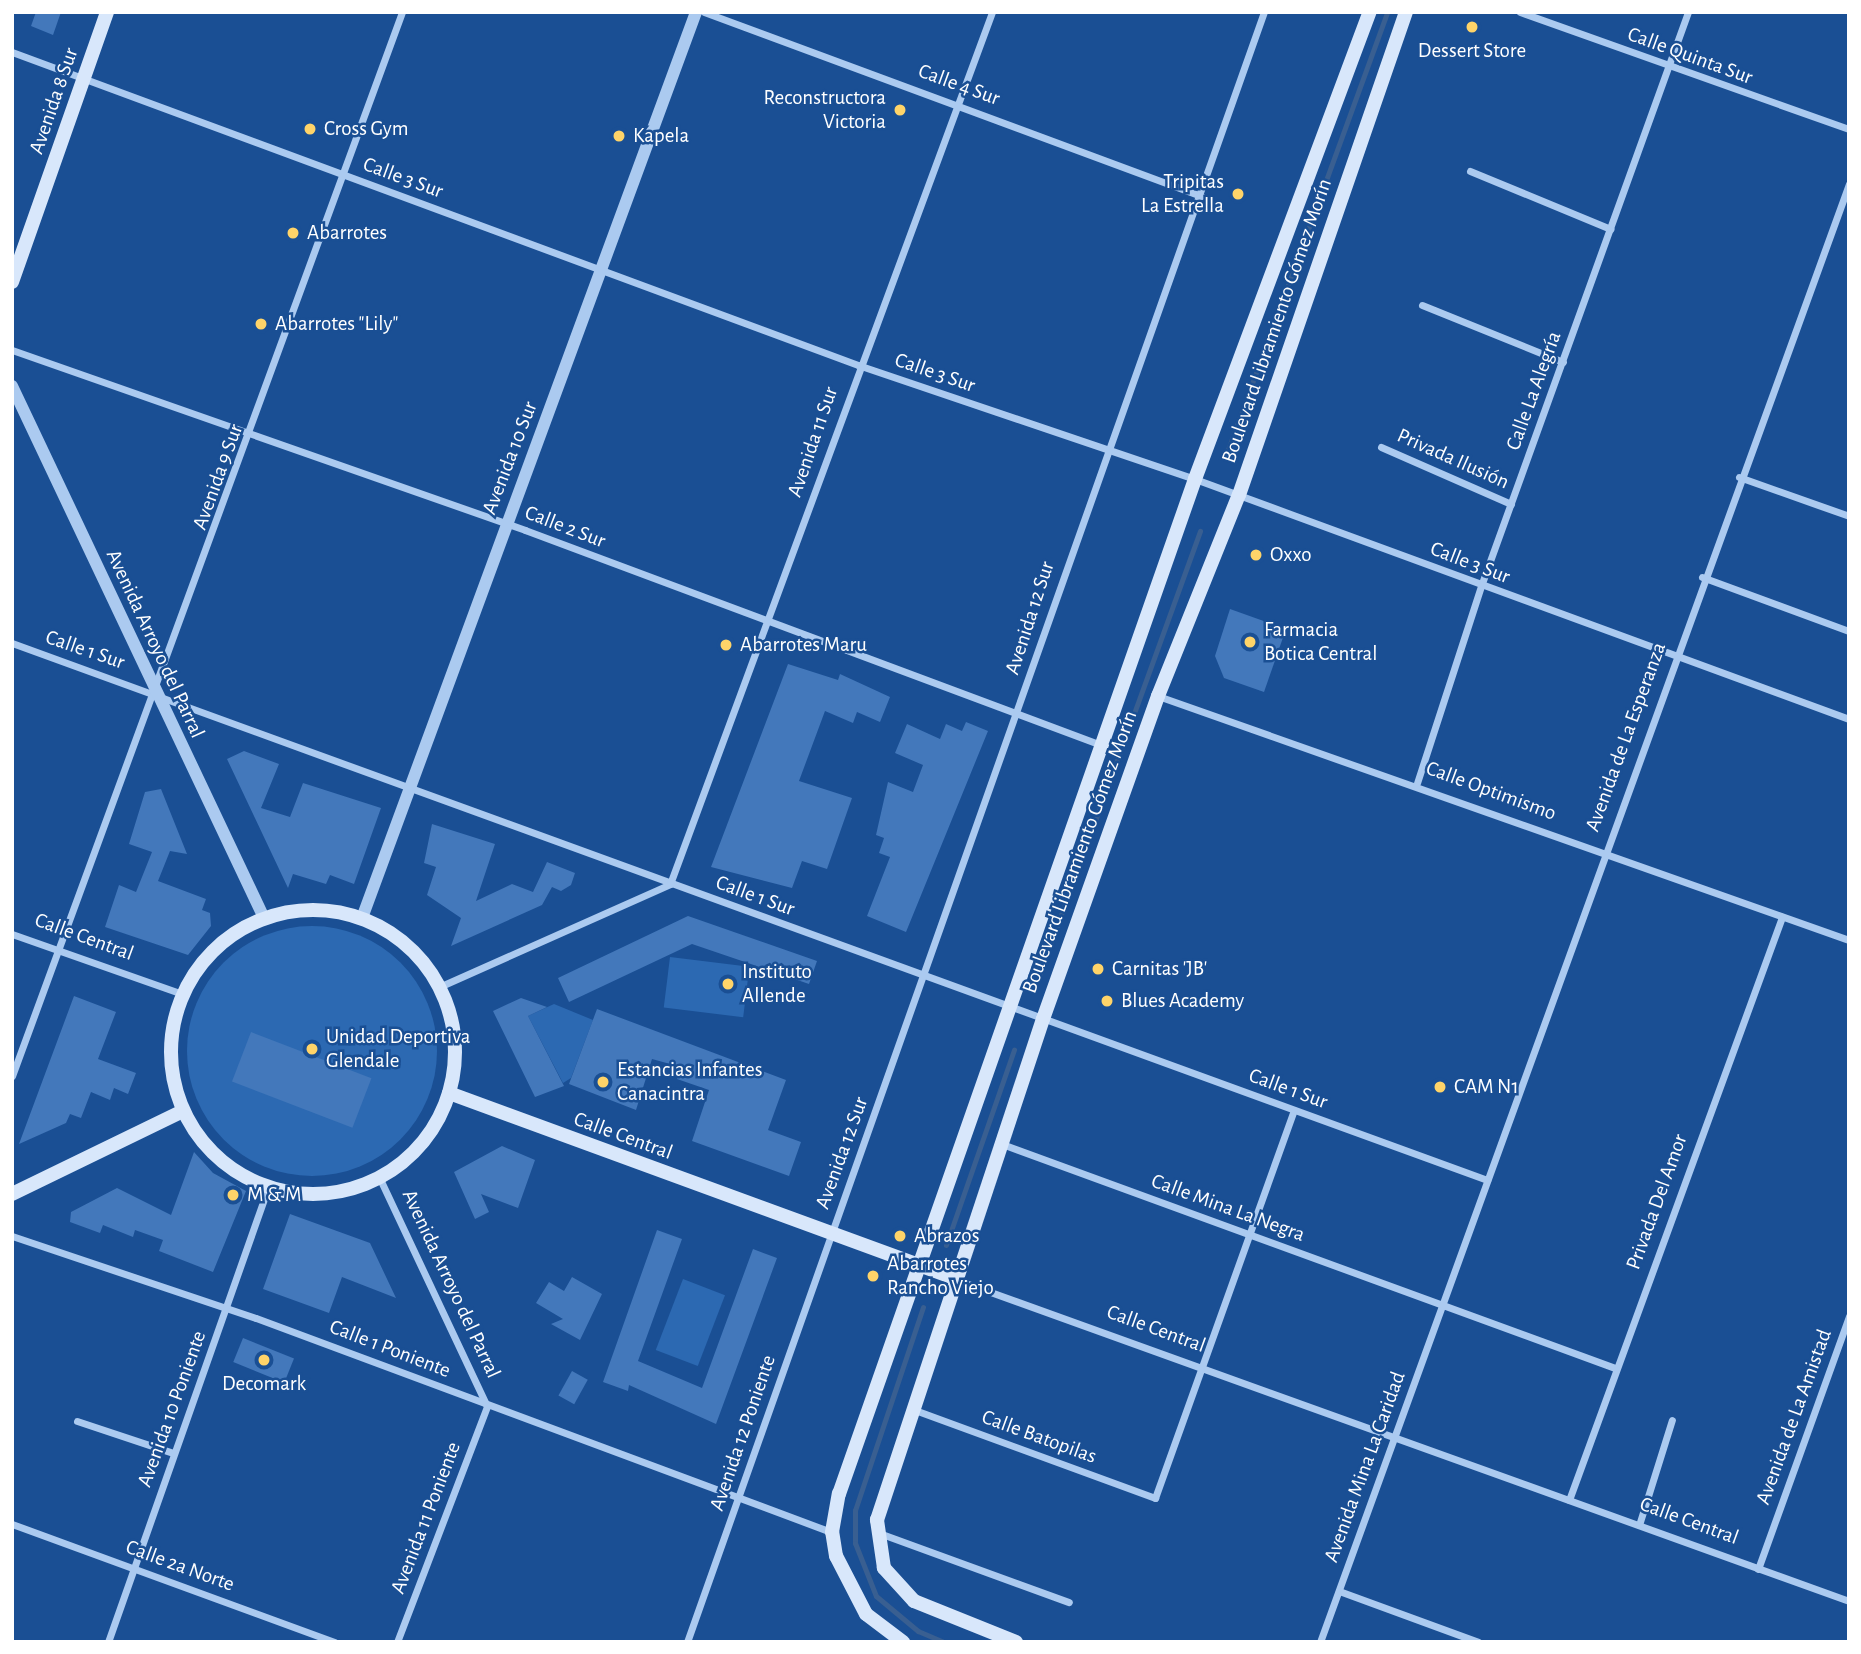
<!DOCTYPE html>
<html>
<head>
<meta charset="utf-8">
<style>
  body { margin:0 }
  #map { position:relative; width:1861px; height:1654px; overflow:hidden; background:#1a4f94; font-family:"Alegreya Sans",sans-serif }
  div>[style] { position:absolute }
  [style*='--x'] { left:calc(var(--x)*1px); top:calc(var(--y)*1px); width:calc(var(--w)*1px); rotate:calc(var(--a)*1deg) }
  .green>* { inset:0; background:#2c69b2; transform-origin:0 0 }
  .round { border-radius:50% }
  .stream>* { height:5px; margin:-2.5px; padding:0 2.5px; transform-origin:2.5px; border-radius:2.5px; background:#395f91 }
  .building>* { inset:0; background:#4378bb; transform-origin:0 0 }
  .minor>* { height:7px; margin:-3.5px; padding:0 3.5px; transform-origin:3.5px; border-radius:3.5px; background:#abcaf0 }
  .tertiary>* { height:12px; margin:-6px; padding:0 6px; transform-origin:6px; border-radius:6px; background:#abcaf0 }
  .secondary>* { height:14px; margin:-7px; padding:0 7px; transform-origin:7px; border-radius:7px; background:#d8e7fb }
  .secondary>.ring { margin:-7px; padding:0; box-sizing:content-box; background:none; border:14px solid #d8e7fb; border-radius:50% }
  .dots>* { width:19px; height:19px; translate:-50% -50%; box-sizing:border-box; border:4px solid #1a4f94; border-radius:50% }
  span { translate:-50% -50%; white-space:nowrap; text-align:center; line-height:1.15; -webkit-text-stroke:5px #1a4f94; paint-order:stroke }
  .poi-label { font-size:21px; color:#fff }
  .right { translate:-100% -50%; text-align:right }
  .left { translate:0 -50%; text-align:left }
  .street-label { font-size:21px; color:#fff }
  .frame { position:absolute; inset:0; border:14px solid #fff; pointer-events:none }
</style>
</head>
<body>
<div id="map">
  <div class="green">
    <i class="round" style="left:187px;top:926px;width:250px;height:250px"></i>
    <i style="left:670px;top:957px;width:80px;height:51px;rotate:7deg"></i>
    <i style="clip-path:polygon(554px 1004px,593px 1020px,571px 1078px,563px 1083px,528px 1016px)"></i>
    <i style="left:683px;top:1279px;width:45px;height:76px;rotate:21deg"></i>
  </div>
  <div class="stream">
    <i style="--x:1226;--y:455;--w:471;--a:-70"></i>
    <i style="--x:1036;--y:984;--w:482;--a:-70.1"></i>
    <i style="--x:946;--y:1245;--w:207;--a:-70.8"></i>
    <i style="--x:923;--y:1307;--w:214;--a:108.5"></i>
    <i style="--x:855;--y:1510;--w:33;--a:90"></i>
    <i style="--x:855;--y:1543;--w:57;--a:68.4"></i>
    <i style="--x:876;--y:1596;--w:55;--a:39.8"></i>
    <i style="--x:918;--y:1631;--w:28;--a:23"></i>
  </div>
  <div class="building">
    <i style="clip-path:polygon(36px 12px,61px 12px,53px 35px,31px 26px)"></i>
    <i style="clip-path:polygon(1230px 609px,1286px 629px,1264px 692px,1224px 678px,1215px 656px)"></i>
    <i style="clip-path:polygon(788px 664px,838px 680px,840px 674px,890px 697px,880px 722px,857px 712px,853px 723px,825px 711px,799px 781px,852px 798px,827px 869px,802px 861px,792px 888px,711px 867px)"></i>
    <i style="clip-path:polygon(966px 722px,988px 731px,906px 932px,867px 916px,890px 857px,879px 853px,884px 838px,876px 835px,888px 782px,913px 792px,923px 765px,895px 753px,907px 724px,940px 739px,946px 724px,962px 731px)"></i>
    <i style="clip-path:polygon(244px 751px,279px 764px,261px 808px,290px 817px,303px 783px,381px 808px,354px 884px,330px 875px,326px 884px,293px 874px,288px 888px,227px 759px)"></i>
    <i style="clip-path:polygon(161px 789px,187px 854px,170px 851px,158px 881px,206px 899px,202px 910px,210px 913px,211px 926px,188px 955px,105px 927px,119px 885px,136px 892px,152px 852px,129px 844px,145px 792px)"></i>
    <i style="clip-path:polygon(432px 824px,495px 844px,476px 901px,512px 884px,533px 892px,547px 862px,575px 873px,571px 885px,561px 891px,552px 887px,542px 905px,451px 946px,461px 918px,427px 895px,436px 867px,424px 863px)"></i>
    <i style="clip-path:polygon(688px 916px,817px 961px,809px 984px,692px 944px,569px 1002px,558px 978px)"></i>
    <i style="clip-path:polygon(74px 996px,116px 1012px,98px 1059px,136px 1073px,128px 1094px,114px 1088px,110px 1100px,91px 1092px,81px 1118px,70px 1114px,66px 1123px,19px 1144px)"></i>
    <i style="clip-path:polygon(521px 998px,547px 1007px,528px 1016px,564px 1086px,535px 1097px,493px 1011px)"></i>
    <i style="clip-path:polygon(597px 1009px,786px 1080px,768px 1130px,801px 1142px,789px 1176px,692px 1141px,709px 1090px,677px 1079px,681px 1067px,652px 1059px,636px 1110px,569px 1084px)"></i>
    <i style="left:251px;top:1032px;width:129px;height:53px;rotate:21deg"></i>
    <i style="clip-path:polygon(502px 1146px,535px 1160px,518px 1208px,481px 1194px,489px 1212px,475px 1219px,454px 1172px)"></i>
    <i style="clip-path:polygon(194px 1152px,213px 1173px,246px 1191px,213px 1272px,159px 1251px,163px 1240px,135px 1230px,133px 1237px,103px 1225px,100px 1233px,70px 1222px,71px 1212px,117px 1188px,171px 1215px)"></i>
    <i style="clip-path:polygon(290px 1214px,370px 1243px,396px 1298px,342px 1277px,329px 1313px,263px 1289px)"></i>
    <i style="clip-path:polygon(657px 1230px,682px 1239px,638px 1361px,702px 1388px,753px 1249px,777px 1258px,716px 1424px,629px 1385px,628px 1391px,603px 1382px)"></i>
    <i style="clip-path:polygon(572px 1277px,602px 1294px,580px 1340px,551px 1324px,563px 1319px,536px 1303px,549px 1282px,564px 1291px)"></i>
    <i style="left:243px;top:1338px;width:55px;height:26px;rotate:22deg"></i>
    <i style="left:572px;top:1371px;width:18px;height:28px;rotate:29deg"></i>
  </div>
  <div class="minor">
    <i style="--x:704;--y:12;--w:530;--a:20.32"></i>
    <i style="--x:1520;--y:12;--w:349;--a:19.6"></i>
    <i style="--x:12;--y:52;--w:902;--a:20.3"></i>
    <i style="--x:858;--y:365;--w:356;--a:18.7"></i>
    <i style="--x:1195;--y:479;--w:697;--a:20.15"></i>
    <i style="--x:1470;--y:171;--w:152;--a:22.4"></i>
    <i style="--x:1422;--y:305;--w:152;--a:22"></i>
    <i style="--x:12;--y:350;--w:544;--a:19.33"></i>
    <i style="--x:525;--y:530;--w:615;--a:20.47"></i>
    <i style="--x:1381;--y:447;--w:142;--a:23.7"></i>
    <i style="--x:1739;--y:477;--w:117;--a:19.5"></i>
    <i style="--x:1702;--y:577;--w:157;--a:20.2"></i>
    <i style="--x:12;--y:643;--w:1570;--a:20"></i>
    <i style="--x:1158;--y:696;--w:733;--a:19.45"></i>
    <i style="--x:1417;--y:783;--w:207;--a:-72"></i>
    <i style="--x:1481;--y:586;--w:610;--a:-70.17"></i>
    <i style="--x:12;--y:934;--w:180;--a:19.4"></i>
    <i style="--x:439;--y:987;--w:253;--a:-24"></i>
    <i style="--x:670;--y:884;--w:930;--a:-69.73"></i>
    <i style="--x:12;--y:1076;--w:1133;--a:-69.87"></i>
    <i style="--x:1002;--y:1144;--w:653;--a:20.07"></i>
    <i style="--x:380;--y:1179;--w:251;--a:64.8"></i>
    <i style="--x:12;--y:1236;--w:257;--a:18.6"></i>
    <i style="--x:256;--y:1318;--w:614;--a:20.41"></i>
    <i style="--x:957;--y:1280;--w:948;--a:19.79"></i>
    <i style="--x:912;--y:1409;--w:259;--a:20.1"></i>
    <i style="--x:1155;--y:1498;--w:412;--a:-70.3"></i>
    <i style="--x:77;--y:1421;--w:101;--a:18.4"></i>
    <i style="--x:1569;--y:1500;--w:621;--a:-69.93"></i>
    <i style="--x:12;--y:1524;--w:344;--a:20.1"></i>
    <i style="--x:1639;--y:1525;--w:110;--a:-72.6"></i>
    <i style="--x:879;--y:1533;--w:202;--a:20"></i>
    <i style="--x:1758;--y:1569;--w:269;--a:-70.2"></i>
    <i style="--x:1339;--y:1591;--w:148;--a:20.1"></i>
    <i style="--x:108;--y:1642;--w:481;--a:-70.6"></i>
    <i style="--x:397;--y:1642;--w:253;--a:-69.1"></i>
    <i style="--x:687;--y:1642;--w:1729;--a:-70.51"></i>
    <i style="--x:1320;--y:1642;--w:1551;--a:-70.06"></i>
  </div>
  <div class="tertiary">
    <i style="--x:12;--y:386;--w:589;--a:64.65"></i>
    <i style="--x:362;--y:918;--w:966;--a:-69.76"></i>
  </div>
  <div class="secondary">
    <i style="--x:12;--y:282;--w:286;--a:-70.6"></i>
    <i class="ring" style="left:171px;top:910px;width:270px;height:270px"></i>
    <i style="--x:449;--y:1093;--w:541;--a:20.11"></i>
    <i style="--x:12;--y:1194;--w:190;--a:-25.9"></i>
    <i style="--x:903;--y:1642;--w:46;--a:-142.9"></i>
    <i style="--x:866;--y:1614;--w:65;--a:-117.3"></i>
    <i style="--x:836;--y:1556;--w:24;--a:-99"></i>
    <i style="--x:832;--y:1532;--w:39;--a:-80"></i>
    <i style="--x:839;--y:1494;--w:1076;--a:-70.67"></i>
    <i style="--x:1195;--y:479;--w:499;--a:-69.5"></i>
    <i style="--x:1016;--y:1642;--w:110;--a:-158.1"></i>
    <i style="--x:914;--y:1601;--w:45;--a:-132.3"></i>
    <i style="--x:884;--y:1568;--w:49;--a:-98.3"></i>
    <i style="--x:877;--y:1520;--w:528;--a:-71.67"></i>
    <i style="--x:1043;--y:1019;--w:343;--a:-70.4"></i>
    <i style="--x:1158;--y:696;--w:217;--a:-68.1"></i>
    <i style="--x:1239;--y:495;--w:511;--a:-70.93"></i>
  </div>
  <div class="dots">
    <i style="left:1472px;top:27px;background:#ffd469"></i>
    <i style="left:900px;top:110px;background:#ffd469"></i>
    <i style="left:310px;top:129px;background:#ffd469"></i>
    <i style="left:619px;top:136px;background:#ffd469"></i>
    <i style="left:1238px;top:194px;background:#ffd469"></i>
    <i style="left:293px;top:233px;background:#ffd469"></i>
    <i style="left:261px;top:324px;background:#ffd469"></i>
    <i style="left:1256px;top:555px;background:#ffd469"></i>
    <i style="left:1250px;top:642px;background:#ffd469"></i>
    <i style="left:726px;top:645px;background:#ffd469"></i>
    <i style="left:1098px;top:969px;background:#ffd469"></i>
    <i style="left:728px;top:984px;background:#ffd469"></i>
    <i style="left:1107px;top:1001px;background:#ffd469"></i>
    <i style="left:312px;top:1049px;background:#ffd469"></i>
    <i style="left:603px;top:1082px;background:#ffd469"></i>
    <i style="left:1440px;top:1087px;background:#ffd469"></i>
    <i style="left:233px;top:1195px;background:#ffd469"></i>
    <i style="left:900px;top:1236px;background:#ffd469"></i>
    <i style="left:873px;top:1276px;background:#ffd469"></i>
    <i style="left:264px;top:1360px;background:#ffd469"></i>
  </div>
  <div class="poi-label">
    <span style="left:1472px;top:51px">Dessert Store</span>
    <span class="right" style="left:886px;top:110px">Reconstructora<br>Victoria</span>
    <span class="left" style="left:324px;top:129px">Cross Gym</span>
    <span class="left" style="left:633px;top:136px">Kapela</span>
    <span class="right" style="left:1224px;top:194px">Tripitas<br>La Estrella</span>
    <span class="left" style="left:307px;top:233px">Abarrotes</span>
    <span class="left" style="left:275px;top:324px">Abarrotes "Lily"</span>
    <span class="left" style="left:1270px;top:555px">Oxxo</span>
    <span class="left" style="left:1264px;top:642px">Farmacia<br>Botica Central</span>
    <span class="left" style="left:740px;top:645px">Abarrotes Maru</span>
    <span class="left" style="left:1112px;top:969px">Carnitas 'JB'</span>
    <span class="left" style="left:742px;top:984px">Instituto<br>Allende</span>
    <span class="left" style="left:1121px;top:1001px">Blues Academy</span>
    <span class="left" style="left:326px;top:1049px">Unidad Deportiva<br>Glendale</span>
    <span class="left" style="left:617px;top:1082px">Estancias Infantes<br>Canacintra</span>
    <span class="left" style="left:1454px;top:1087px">CAM N1</span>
    <span class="left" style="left:247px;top:1195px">M &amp; M</span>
    <span class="left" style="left:914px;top:1236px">Abrazos</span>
    <span class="left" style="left:887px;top:1276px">Abarrotes<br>Rancho Viejo</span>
    <span style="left:264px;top:1384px">Decomark</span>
  </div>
  <div class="street-label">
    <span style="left:1690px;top:56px;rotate:20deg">Calle Quinta Sur</span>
    <span style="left:959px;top:85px;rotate:20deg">Calle 4 Sur</span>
    <span style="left:54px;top:101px;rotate:-71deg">Avenida 8 Sur</span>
    <span style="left:403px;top:178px;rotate:20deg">Calle 3 Sur</span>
    <span style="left:1277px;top:321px;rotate:-71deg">Boulevard Libramiento Gómez Morín</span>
    <span style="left:935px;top:373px;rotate:19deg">Calle 3 Sur</span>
    <span style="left:1534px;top:391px;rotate:-70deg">Calle La Alegría</span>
    <span style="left:813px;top:442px;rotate:-71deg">Avenida 11 Sur</span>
    <span style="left:510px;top:458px;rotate:-69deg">Avenida 10 Sur</span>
    <span style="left:1453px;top:459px;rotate:24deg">Privada Ilusión</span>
    <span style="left:218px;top:477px;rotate:-70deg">Avenida 9 Sur</span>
    <span style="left:565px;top:527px;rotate:21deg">Calle 2 Sur</span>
    <span style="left:1470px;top:563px;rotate:21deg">Calle 3 Sur</span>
    <span style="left:1030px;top:618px;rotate:-72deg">Avenida 12 Sur</span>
    <span style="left:155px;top:644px;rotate:65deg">Avenida Arroyo del Parral</span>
    <span style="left:85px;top:650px;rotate:19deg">Calle 1 Sur</span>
    <span style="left:1626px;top:737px;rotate:-70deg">Avenida de La Esperanza</span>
    <span style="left:1491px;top:791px;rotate:20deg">Calle Optimismo</span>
    <span style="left:1080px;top:852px;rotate:-70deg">Boulevard Libramiento Gómez Morín</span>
    <span style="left:755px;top:896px;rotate:20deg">Calle 1 Sur</span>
    <span style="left:84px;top:937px;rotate:20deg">Calle Central</span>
    <span style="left:1288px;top:1089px;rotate:20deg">Calle 1 Sur</span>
    <span style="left:623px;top:1136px;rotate:20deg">Calle Central</span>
    <span style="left:842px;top:1153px;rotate:-70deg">Avenida 12 Sur</span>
    <span style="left:1657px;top:1202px;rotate:-70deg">Privada Del Amor</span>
    <span style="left:1228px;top:1208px;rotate:20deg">Calle Mina La Negra</span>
    <span style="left:451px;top:1284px;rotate:65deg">Avenida Arroyo del Parral</span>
    <span style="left:1156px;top:1329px;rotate:20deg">Calle Central</span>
    <span style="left:390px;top:1349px;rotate:21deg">Calle 1 Poniente</span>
    <span style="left:172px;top:1409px;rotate:-70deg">Avenida 10 Poniente</span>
    <span style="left:1794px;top:1417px;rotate:-70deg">Avenida de La Amistad</span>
    <span style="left:743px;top:1433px;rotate:-71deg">Avenida 12 Poniente</span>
    <span style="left:1039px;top:1437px;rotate:20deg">Calle Batopilas</span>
    <span style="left:1365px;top:1467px;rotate:-70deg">Avenida Mina La Caridad</span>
    <span style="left:426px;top:1518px;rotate:-69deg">Avenida 11 Poniente</span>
    <span style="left:1689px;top:1521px;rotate:20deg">Calle Central</span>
    <span style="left:180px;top:1566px;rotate:20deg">Calle 2a Norte</span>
  </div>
  <div class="frame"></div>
</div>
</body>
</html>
